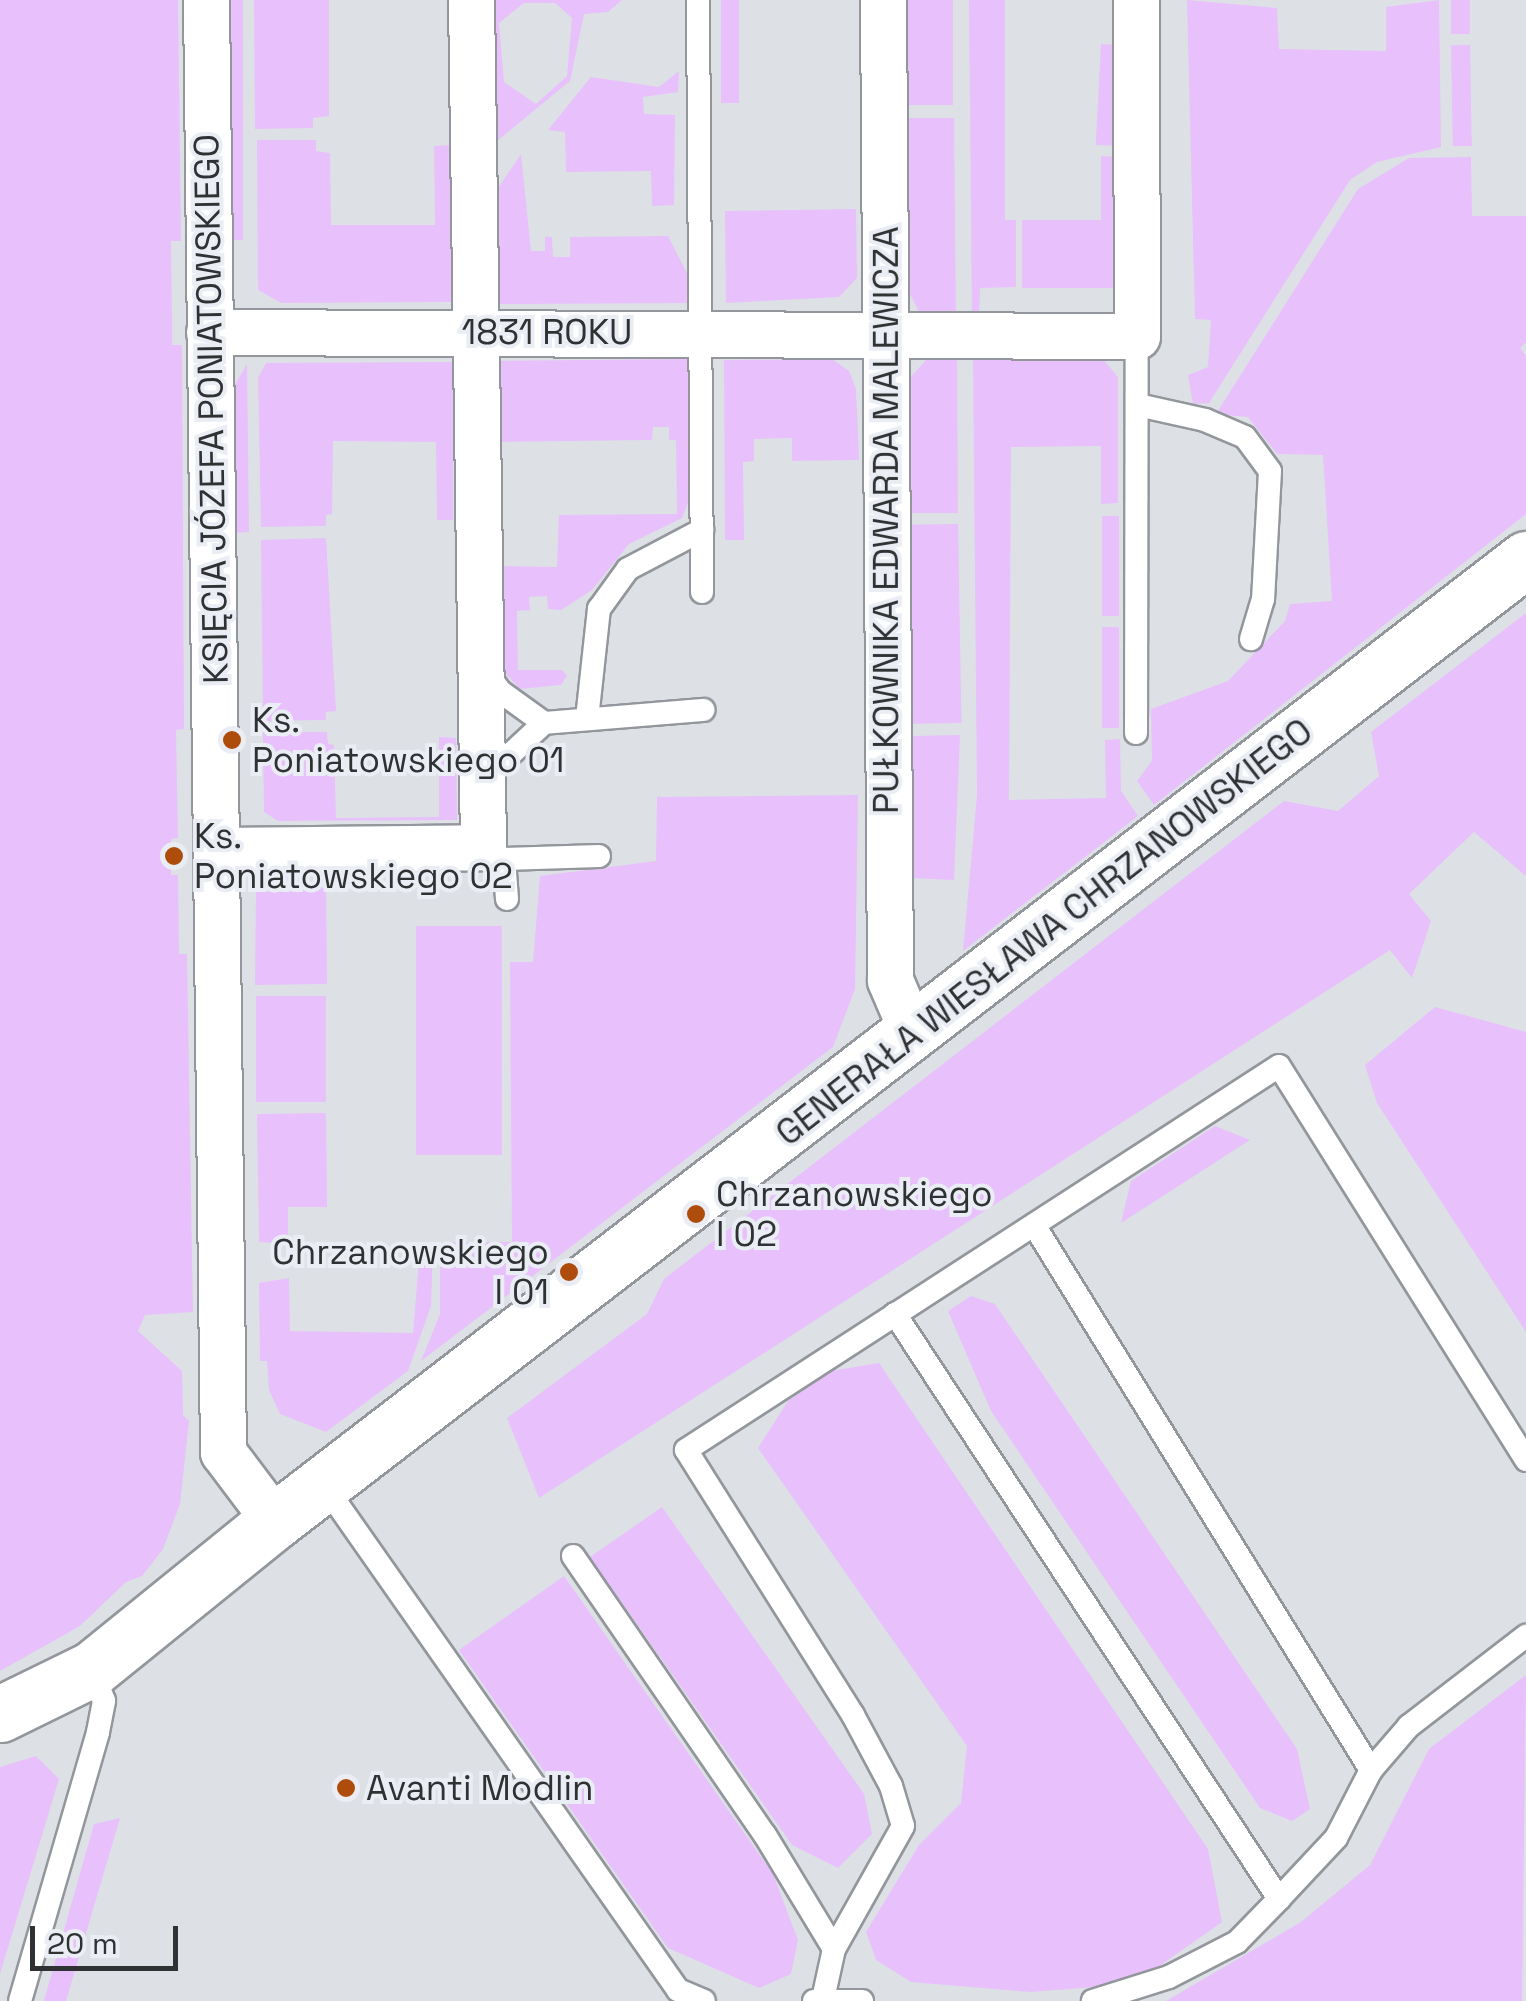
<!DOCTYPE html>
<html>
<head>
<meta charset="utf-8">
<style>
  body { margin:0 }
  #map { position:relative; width:1526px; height:2001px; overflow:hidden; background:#dde1e6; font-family:"Space Grotesk",sans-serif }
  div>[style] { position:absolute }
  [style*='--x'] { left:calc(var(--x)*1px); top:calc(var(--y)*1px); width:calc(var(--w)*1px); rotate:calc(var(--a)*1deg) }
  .green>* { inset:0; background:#e8c0fb; transform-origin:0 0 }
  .roads { filter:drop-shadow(2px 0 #93979c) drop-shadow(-2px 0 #93979c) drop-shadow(0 2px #93979c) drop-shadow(0 -2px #93979c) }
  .lane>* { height:22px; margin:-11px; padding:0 11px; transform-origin:11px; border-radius:11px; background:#fff }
  .street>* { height:45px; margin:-22.5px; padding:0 22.5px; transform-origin:22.5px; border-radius:22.5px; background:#fff }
  .secondary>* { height:55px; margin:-27.5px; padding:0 27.5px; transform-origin:27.5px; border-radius:27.5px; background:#fff }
  .dots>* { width:28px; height:28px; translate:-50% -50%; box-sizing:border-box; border:5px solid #eaeef4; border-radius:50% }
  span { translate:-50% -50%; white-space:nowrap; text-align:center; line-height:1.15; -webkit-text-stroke:8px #eaeef4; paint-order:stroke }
  .street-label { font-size:35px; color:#2f3133 }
  .poi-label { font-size:35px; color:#2f3133 }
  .left { translate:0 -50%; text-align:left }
  .right { translate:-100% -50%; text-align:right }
  .scale { position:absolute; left:30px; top:1926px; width:148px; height:45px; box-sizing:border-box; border:5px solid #2f3133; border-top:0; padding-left:12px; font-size:30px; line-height:35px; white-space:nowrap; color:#2f3133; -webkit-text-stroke:8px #eaeef4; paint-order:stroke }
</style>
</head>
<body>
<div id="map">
  <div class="green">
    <i style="clip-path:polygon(0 0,178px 0,181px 241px,171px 241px,172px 322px,172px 345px,182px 345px,184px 729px,176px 730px,178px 838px,171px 839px,171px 875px,178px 875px,179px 954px,187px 954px,193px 1312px,145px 1315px,138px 1331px,182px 1371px,183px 1415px,189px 1421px,180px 1504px,163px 1549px,142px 1576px,126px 1582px,80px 1626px,0 1671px)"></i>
    <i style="left:230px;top:0;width:13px;height:240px"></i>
    <i style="clip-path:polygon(254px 0,329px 0,329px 116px,313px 118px,313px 128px,255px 129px)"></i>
    <i style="clip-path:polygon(evenodd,492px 0,622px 0,608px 12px,584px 14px,570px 81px,497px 141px,491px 129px,492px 0,524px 3px,555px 3px,572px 18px,567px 76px,536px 104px,504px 82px,499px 23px,524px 3px)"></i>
    <i style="left:721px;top:0;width:18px;height:103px"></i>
    <i style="left:904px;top:0;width:49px;height:105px"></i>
    <i style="clip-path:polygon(969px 0,1005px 0,1005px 220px,1016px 220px,1016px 287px,980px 288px,979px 324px,972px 325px)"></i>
    <i style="clip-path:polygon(1187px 0,1277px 8px,1279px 49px,1386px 51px,1386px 7px,1439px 0,1441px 147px,1377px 162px,1350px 180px,1209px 403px,1193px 404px,1188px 375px,1208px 367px,1211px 320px,1195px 319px)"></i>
    <i style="left:1451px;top:0;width:19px;height:34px"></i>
    <i style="left:1101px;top:44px;width:19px;height:101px;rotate:3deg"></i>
    <i style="left:1470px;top:45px;width:101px;height:19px;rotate:89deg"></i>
    <i style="clip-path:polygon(679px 71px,678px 92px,643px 97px,644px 114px,675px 115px,674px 205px,652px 206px,651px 171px,566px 172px,565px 132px,548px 130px,591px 77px,659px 87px)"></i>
    <i style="clip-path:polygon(906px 118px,954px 118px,956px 324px,920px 314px,907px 288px)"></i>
    <i style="clip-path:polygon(257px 140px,316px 140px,316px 151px,330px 153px,331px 225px,435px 225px,434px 146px,451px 145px,452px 302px,281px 303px,258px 290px)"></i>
    <i style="clip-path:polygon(521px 154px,531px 251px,545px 251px,545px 237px,552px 237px,553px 257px,570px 257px,570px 237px,668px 236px,687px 273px,687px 303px,490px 304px,492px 217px,498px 188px)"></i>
    <i style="clip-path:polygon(1101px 156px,1118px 157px,1118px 288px,1022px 288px,1022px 220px,1101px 220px)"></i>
    <i style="clip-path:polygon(1471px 157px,1472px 216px,1526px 216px,1526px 342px,1520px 348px,1526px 356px,1526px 514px,1154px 805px,1137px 781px,1152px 761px,1151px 709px,1228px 681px,1285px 621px,1290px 604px,1332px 601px,1323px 455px,1277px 454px,1248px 417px,1216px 414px,1358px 189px,1409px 158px)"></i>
    <i style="clip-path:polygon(856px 209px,857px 278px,839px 297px,726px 303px,725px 211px)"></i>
    <i style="clip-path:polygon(957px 348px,958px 513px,908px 513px,908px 380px,933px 352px)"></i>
    <i style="clip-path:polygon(973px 355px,1102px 358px,1118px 377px,1118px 503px,1101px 504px,1101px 446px,1011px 447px,1009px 800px,1106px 798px,1105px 740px,1120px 739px,1121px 791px,1138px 816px,963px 951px,977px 795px)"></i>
    <i style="clip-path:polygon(689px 359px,690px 498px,682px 518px,629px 544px,592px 590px,561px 610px,548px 609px,547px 596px,529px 597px,530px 610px,517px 611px,518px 670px,562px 670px,567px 676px,561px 685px,520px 689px,495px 662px,496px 566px,557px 567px,559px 515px,677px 514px,676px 440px,669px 440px,669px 427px,653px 427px,652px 440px,492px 442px,492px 361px)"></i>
    <i style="clip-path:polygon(832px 359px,849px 371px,856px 389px,859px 460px,792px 461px,792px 438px,754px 439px,754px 461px,743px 462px,744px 540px,725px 540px,724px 360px)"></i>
    <i style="clip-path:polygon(453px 362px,453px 520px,437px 520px,436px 442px,333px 441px,332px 514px,326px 515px,326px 526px,261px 527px,258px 378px,266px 363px)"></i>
    <i style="clip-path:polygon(247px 364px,249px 532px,235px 533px,233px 388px)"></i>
    <i style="left:1102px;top:516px;width:17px;height:100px"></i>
    <i style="left:958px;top:524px;width:199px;height:50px;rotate:89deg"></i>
    <i style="clip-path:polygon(326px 538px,336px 711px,326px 712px,326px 720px,263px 721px,261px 540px)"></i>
    <i style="clip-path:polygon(1526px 613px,1526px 876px,1474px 832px,1409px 894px,1431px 921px,1412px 978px,1390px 950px,539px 1498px,507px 1418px,647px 1314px,664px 1279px,1284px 801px,1338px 811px,1379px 776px,1371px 732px)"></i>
    <i style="left:1102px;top:627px;width:17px;height:101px"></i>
    <i style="clip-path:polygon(263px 732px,327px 732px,328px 744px,334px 745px,336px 818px,439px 817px,439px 737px,456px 738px,457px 820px,278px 821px,264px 812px)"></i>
    <i style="clip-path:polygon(960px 735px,954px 880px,910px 878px,908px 736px)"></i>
    <i style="clip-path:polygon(858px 795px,855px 989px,833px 1047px,421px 1361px,440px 1314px,440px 1242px,512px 1242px,510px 962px,533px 962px,540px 876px,656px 861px,657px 797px)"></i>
    <i style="clip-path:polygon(291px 876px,326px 889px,327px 984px,255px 985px,256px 891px,270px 885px,270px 878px)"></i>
    <i style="left:502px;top:926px;width:229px;height:86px;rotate:90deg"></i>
    <i style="left:256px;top:996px;width:70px;height:106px"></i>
    <i style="clip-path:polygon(1435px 1007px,1526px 1032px,1526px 1332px,1377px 1103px,1365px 1065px)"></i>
    <i style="clip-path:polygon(326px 1113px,327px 1207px,288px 1207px,288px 1244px,259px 1242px,257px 1114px)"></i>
    <i style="clip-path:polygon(1215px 1126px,1250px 1140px,1121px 1223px,1131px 1181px)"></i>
    <i style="clip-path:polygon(433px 1247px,431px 1306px,408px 1371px,326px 1432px,280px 1414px,269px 1390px,267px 1361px,260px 1361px,259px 1283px,289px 1278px,290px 1331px,413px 1333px,420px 1248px)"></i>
    <i style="clip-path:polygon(971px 1296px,995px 1304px,1297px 1749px,1310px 1809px,1292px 1821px,1260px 1808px,991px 1411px,948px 1311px)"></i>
    <i style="clip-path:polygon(879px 1363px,1208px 1849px,1222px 1922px,1134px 1984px,1030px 1992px,911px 1982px,876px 1960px,866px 1932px,919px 1845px,961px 1803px,967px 1746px,758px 1448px,788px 1401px,831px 1371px)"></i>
    <i style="clip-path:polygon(662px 1507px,864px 1794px,872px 1834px,838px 1868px,792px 1845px,590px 1557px)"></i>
    <i style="clip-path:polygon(564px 1576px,773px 1874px,798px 1940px,791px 1974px,759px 1988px,668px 1948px,459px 1650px)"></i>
    <i style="clip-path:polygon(1526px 1675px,1522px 2001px,1166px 2001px,1301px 1922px,1370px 1865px,1429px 1749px)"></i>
    <i style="clip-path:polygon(36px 1756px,59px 1779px,0 1974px,0 1767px)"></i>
    <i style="clip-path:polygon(120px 1818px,66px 2001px,44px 2001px,94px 1824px)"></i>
  </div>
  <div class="roads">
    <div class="lane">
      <i style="--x:698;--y:0;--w:592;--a:89.61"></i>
      <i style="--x:1138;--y:405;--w:69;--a:12.6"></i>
      <i style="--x:1205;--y:420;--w:43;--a:23"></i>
      <i style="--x:1245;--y:437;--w:42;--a:53.7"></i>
      <i style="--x:1270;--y:471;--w:128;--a:93.1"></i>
      <i style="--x:1263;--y:599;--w:42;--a:106.7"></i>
      <i style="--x:484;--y:669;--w:29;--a:54"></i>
      <i style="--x:501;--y:692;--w:53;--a:35.8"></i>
      <i style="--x:587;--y:719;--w:111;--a:-83.8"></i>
      <i style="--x:599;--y:609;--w:49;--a:-54.1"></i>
      <i style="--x:628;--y:569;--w:84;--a:-27.8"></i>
      <i style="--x:1136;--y:733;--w:397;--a:-89.9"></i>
      <i style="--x:484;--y:779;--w:82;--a:-43"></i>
      <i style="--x:544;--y:723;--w:160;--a:-4.7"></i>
      <i style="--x:483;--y:847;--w:24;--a:30"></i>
      <i style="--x:504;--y:859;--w:95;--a:-1.8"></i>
      <i style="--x:504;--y:859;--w:40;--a:85.7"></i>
      <i style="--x:1034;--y:1225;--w:641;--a:58.27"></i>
      <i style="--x:1371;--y:1770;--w:76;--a:117.2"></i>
      <i style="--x:1336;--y:1838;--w:83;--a:133.1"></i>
      <i style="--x:895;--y:1314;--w:700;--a:56.72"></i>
      <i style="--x:1279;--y:1899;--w:60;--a:134.3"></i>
      <i style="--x:1237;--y:1942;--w:76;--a:152.8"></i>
      <i style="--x:1169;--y:1977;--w:80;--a:162.5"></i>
      <i style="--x:324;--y:1485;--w:617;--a:54.97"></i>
      <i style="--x:678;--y:1990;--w:28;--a:23"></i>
      <i style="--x:573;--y:1556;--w:339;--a:55.5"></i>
      <i style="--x:765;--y:1835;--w:133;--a:58.8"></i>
      <i style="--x:1371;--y:1770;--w:58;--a:-49.2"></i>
      <i style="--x:1409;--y:1726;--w:148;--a:-37.6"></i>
      <i style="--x:823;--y:1999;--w:51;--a:-77.6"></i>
      <i style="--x:834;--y:1949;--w:141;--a:-60.7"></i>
      <i style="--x:903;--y:1826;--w:42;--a:-106.7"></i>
      <i style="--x:891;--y:1786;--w:81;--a:-118.2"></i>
      <i style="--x:853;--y:1715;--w:313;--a:-122.2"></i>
      <i style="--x:686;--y:1450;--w:706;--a:-32.93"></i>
      <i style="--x:1279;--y:1066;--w:465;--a:57.9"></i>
      <i style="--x:20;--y:2001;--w:280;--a:-73.8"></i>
      <i style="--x:98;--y:1732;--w:32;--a:-79"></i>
      <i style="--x:104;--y:1701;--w:34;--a:-111"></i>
      <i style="--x:814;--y:2001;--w:48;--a:0"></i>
    </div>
    <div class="street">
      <i style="--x:206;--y:0;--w:1452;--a:89.33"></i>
      <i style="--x:223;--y:1452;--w:86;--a:53"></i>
      <i style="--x:883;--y:0;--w:980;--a:89.59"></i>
      <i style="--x:890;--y:980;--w:59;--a:66.9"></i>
      <i style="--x:209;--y:332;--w:928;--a:0.25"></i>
      <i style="--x:1137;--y:336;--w:336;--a:-90.2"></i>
      <i style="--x:217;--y:850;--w:266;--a:-0.6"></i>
      <i style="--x:483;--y:847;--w:847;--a:-90.81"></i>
    </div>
    <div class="secondary">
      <i style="--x:0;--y:1714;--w:102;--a:-26.1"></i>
      <i style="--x:92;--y:1669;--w:235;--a:-39"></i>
      <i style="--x:275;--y:1521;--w:1578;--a:-37.56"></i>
    </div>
  </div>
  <div class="dots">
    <i style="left:232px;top:740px;background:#ae4d0b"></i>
    <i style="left:174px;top:856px;background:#ae4d0b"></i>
    <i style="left:696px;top:1214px;background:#ae4d0b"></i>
    <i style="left:569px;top:1272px;background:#ae4d0b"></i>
    <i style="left:346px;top:1788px;background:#ae4d0b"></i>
  </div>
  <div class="street-label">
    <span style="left:547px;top:332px">1831 ROKU</span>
    <span style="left:211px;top:409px;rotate:-91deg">KSIĘCIA JÓZEFA PONIATOWSKIEGO</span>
    <span style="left:886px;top:520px;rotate:-90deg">PUŁKOWNIKA EDWARDA MALEWICZA</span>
    <span style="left:1044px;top:932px;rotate:-38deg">GENERAŁA WIESŁAWA CHRZANOWSKIEGO</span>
  </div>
  <div class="poi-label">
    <span class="left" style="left:252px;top:740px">Ks.<br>Poniatowskiego 01</span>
    <span class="left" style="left:194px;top:856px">Ks.<br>Poniatowskiego 02</span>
    <span class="left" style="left:716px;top:1214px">Chrzanowskiego<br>I 02</span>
    <span class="right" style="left:549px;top:1272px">Chrzanowskiego<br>I 01</span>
    <span class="left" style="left:366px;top:1788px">Avanti Modlin</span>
  </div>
  <div class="scale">20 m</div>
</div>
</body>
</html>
